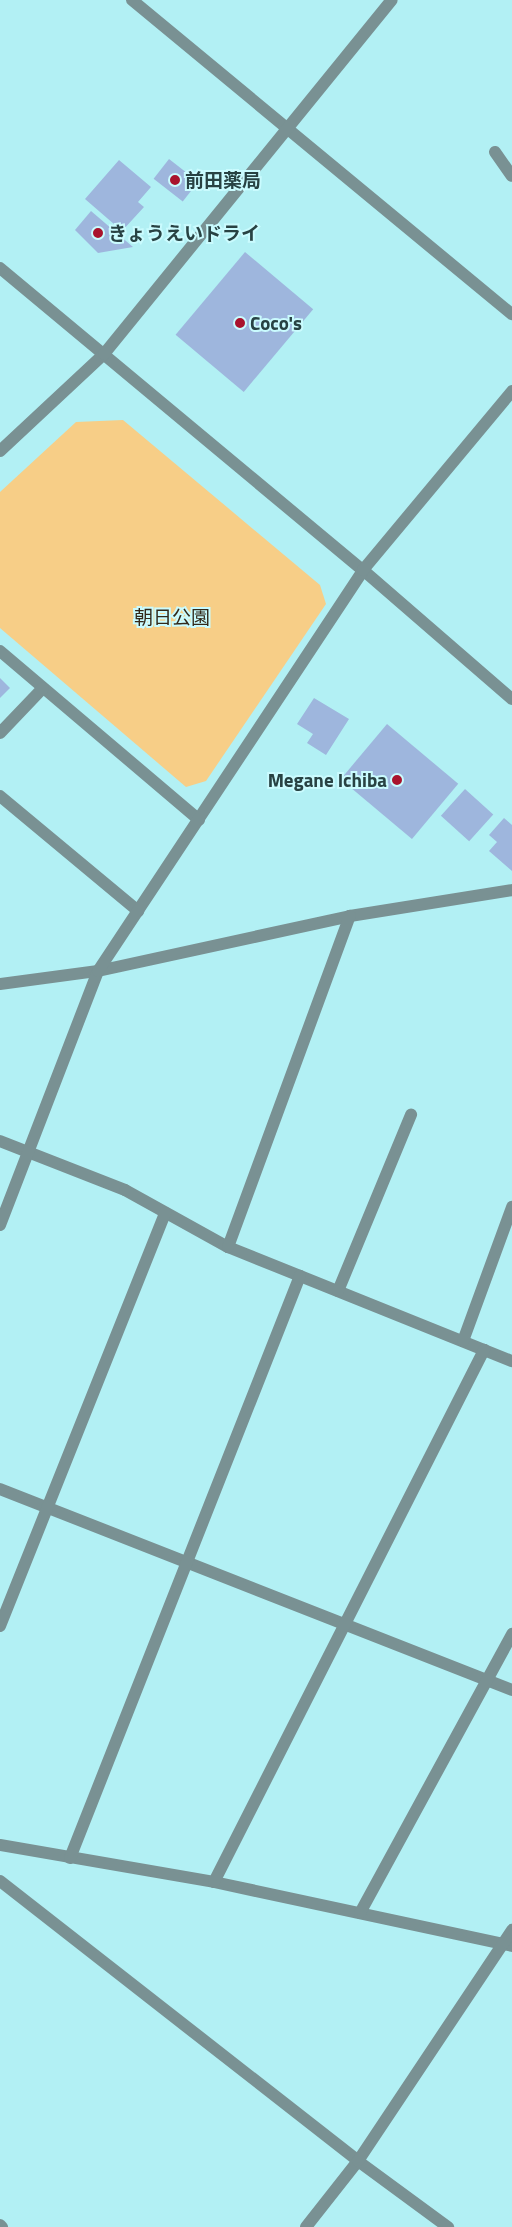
<!DOCTYPE html>
<html>
<head>
<meta charset="utf-8">
<style>
  body { margin:0 }
  #map { position:relative; width:512px; height:2227px; overflow:hidden; background:#b2f0f4; font-family:"Titillium Web","Noto Sans JP",sans-serif }
  div>[style] { position:absolute }
  [style*='--x'] { left:calc(var(--x)*1px); top:calc(var(--y)*1px); width:calc(var(--w)*1px); rotate:calc(var(--a)*1deg) }
  .green>* { inset:0; background:#f7ce87 }
  .building>* { inset:0; background:#9eb6dd; transform-origin:0 0 }
  .minor>* { height:12px; margin:-6px; padding:0 6px; transform-origin:6px; border-radius:6px; background:#799193 }
  .dots>* { width:14px; height:14px; translate:-50% -50%; box-sizing:border-box; border:2px solid #cafbfe; border-radius:50% }
  span { translate:-50% -50%; white-space:nowrap; text-align:center; line-height:1.15; -webkit-text-stroke:4px #cafbfe; paint-order:stroke }
  .poi-label { font-size:19px; color:#284243; font-weight:700 }
  .left { translate:0 -50%; text-align:left }
  .right { translate:-100% -50%; text-align:right }
  .park-label { font-size:19px; color:#332919 }
</style>
</head>
<body>
<div id="map">
  <div class="green">
    <i style="clip-path:polygon(123px 420px,320px 585px,326px 604px,206px 781px,186px 787px,0 628px,0 492px,76px 422px)"></i>
  </div>
  <div class="building">
    <i style="left:169px;top:159px;width:37px;height:25px;rotate:38deg"></i>
    <i style="clip-path:polygon(119px 160px,151px 187px,138px 202px,144px 207px,122px 231px,85px 199px)"></i>
    <i style="clip-path:polygon(91px 211px,133px 247px,98px 253px,75px 230px)"></i>
    <i style="left:245px;top:252px;width:89px;height:108px;rotate:40deg"></i>
    <i style="clip-path:polygon(0 678px,10px 688px,0 698px)"></i>
    <i style="clip-path:polygon(314px 698px,349px 719px,326px 755px,307px 743px,313px 734px,297px 724px)"></i>
    <i style="left:387px;top:724px;width:93px;height:72px;rotate:40deg"></i>
    <i style="left:465px;top:789px;width:38px;height:36px;rotate:42deg"></i>
    <i style="clip-path:polygon(504px 818px,512px 825px,512px 871px,489px 851px,497px 842px,489px 835px)"></i>
  </div>
  <div class="minor">
    <i style="--x:132;--y:0;--w:493;--a:39.6"></i>
    <i style="--x:495;--y:152;--w:29;--a:55"></i>
    <i style="--x:0;--y:268;--w:472;--a:39.8"></i>
    <i style="--x:363;--y:570;--w:197;--a:40.9"></i>
    <i style="--x:0;--y:451;--w:142;--a:-43"></i>
    <i style="--x:104;--y:354;--w:456;--a:-50.9"></i>
    <i style="--x:0;--y:651;--w:261;--a:40.3"></i>
    <i style="--x:0;--y:733;--w:62;--a:-46.3"></i>
    <i style="--x:0;--y:796;--w:180;--a:39.8"></i>
    <i style="--x:0;--y:984;--w:99;--a:-7.6"></i>
    <i style="--x:98;--y:971;--w:258;--a:-12.3"></i>
    <i style="--x:350;--y:916;--w:164;--a:-9.1"></i>
    <i style="--x:0;--y:1141;--w:134;--a:21.4"></i>
    <i style="--x:125;--y:1190;--w:118;--a:29"></i>
    <i style="--x:228;--y:1247;--w:306;--a:21.9"></i>
    <i style="--x:0;--y:1225;--w:272;--a:-68.9"></i>
    <i style="--x:98;--y:971;--w:481;--a:-56.5"></i>
    <i style="--x:363;--y:570;--w:233;--a:-50.2"></i>
    <i style="--x:228;--y:1247;--w:353;--a:-69.8"></i>
    <i style="--x:338;--y:1291;--w:191;--a:-67.5"></i>
    <i style="--x:463;--y:1341;--w:143;--a:-69.9"></i>
    <i style="--x:0;--y:1489;--w:550;--a:21.43"></i>
    <i style="--x:0;--y:1626;--w:445;--a:-68.2"></i>
    <i style="--x:0;--y:1845;--w:217;--a:9.8"></i>
    <i style="--x:214;--y:1882;--w:305;--a:12.1"></i>
    <i style="--x:70;--y:1858;--w:626;--a:-68.44"></i>
    <i style="--x:0;--y:1881;--w:454;--a:38"></i>
    <i style="--x:358;--y:2161;--w:112;--a:36.3"></i>
    <i style="--x:214;--y:1882;--w:597;--a:-63.09"></i>
    <i style="--x:360;--y:1913;--w:318;--a:-61.4"></i>
    <i style="--x:0;--y:2225;--w:3;--a:45"></i>
    <i style="--x:306;--y:2227;--w:84;--a:-51.8"></i>
    <i style="--x:358;--y:2161;--w:278;--a:-56.3"></i>
  </div>
  <div class="dots">
    <i style="left:175px;top:180px;background:#a9132d"></i>
    <i style="left:98px;top:233px;background:#a9132d"></i>
    <i style="left:240px;top:323px;background:#a9132d"></i>
    <i style="left:397px;top:780px;background:#a9132d"></i>
  </div>
  <div class="poi-label">
    <span class="left" style="left:185px;top:180px">前田薬局</span>
    <span class="left" style="left:108px;top:233px">きょうえいドライ</span>
    <span class="left" style="left:250px;top:323px">Coco's</span>
    <span class="right" style="left:387px;top:780px">Megane Ichiba</span>
  </div>
  <div class="park-label">
    <span style="left:172px;top:617px">朝日公園</span>
  </div>
</div>
</body>
</html>
